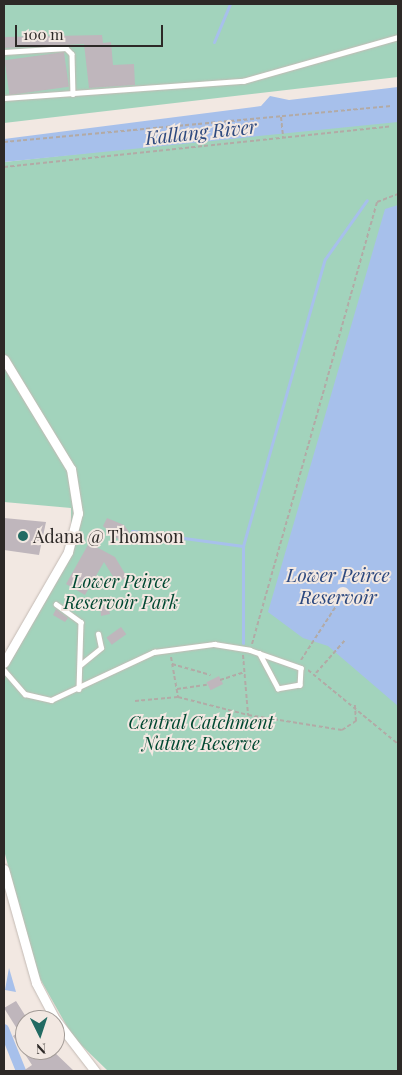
<!DOCTYPE html>
<html>
<head>
<meta charset="utf-8">
<style>
  body { margin:0 }
  #map { position:relative; width:402px; height:1075px; overflow:hidden; background:#f2e8e2; font-family:"Playfair Display",serif }
  div>[style] { position:absolute }
  .green>* { inset:0; background:#a2d3bc }
  .water>* { inset:0; background:#a7c0eb }
  .pier>* { inset:0; background:#f2e8e2 }
  .round { border-radius:50% }
  .stream>* { height:3px; margin:-1.5px; padding:0 1.5px; transform-origin:1.5px; border-radius:1.5px; background:#a7c0eb }
  .canal>* { height:10px; margin:-5px; padding:0 5px; transform-origin:5px; border-radius:5px; background:#a7c0eb }
  .building>* { inset:0; background:#bfb6bc; transform-origin:0 0 }
  .path>* { height:2px; margin-top:-1px; transform-origin:0; background:repeating-linear-gradient(90deg,#b2aaa6 0 4px,transparent 0 6.5px) }
  .roads { filter:drop-shadow(0 0 1px #c3bab4) drop-shadow(0 0 1px #c3bab4) }
  .lane>* { height:4.5px; margin:-2.25px; padding:0 2.25px; transform-origin:2.25px; border-radius:2.25px; background:#fff }
  .street>* { height:9px; margin:-4.5px; padding:0 4.5px; transform-origin:4.5px; border-radius:4.5px; background:#fff }
  .dots>* { width:14px; height:14px; translate:-50% -50%; box-sizing:border-box; border:2px solid #f2e8e2; border-radius:50% }
  span { translate:-50% -50%; white-space:nowrap; text-align:center; line-height:1.15; -webkit-text-stroke:4px #f2e8e2; paint-order:stroke }
  .poi-label { font-size:18px; color:#2d2927 }
  .left { translate:0 -50%; text-align:left }
  .park-label { font-size:18px; color:#004831; font-style:italic }
  .water-label { font-size:19px; color:#2d497f; font-style:italic }
  .frame { position:absolute; inset:0; border:5px solid #2d2927; pointer-events:none }
  .north { position:absolute; left:15px; top:1010px; width:50px; height:50px; box-sizing:border-box; background:#f2e8e2; border:1px solid #a39c97; border-radius:50%; rotate:176deg; font-size:14px; font-weight:700; line-height:20px; text-align:center; color:#2d2927 }
  .north::after { content:''; display:block; margin:auto; width:18px; height:22px; background:#226b63; clip-path:polygon(50% 0,100% 100%,50% 72%,0 100%) }
  .scale { position:absolute; left:15px; top:25px; width:148px; height:22px; box-sizing:border-box; border:2px solid #2d2927; border-top:0; padding-left:6px; font-size:15px; line-height:18px; white-space:nowrap; color:#2d2927; -webkit-text-stroke:4px #f2e8e2; paint-order:stroke }
</style>
</head>
<body>
<div id="map">
  <div class="green">
    <div style="clip-path:polygon(4px 4px,398px 4px,398px 77px,4px 123px)"></div>
    <div style="clip-path:polygon(389px 120px,398px 122px,398px 1071px,108px 1071px,73px 1037px,34px 968px,5px 854px,4px 663px,66px 548px,71px 525px,71px 508px,4px 502px,4px 162px)"></div>
  </div>
  <div class="water">
    <div style="clip-path:polygon(398px 87px,398px 122px,4px 162px,4px 139px,261px 106px,270px 96px,289px 100px)"></div>
    <div style="clip-path:polygon(398px 205px,398px 706px,328px 646px,303px 638px,268px 612px,385px 209px)"></div>
    <div style="clip-path:polygon(9px 968px,16px 992px,5px 990px)"></div>
  </div>
  <div class="pier">
    <div class="round" style="left:336px;top:587px;width:14px;height:14px"></div>
  </div>
  <div class="stream">
    <div style="left:214px;top:42px;width:41px;rotate:-67.2deg"></div>
    <div style="left:132px;top:531px;width:112px;rotate:7.7deg"></div>
    <div style="left:243px;top:546px;width:298px;rotate:-74.1deg"></div>
    <div style="left:325px;top:259px;width:72px;rotate:-54.6deg"></div>
    <div style="left:243px;top:643px;width:97px;rotate:-90deg"></div>
  </div>
  <div class="canal">
    <div style="left:4px;top:1029px;width:45px;rotate:68deg"></div>
  </div>
  <div class="building">
    <div style="clip-path:polygon(102px 35px,103px 43px,111px 42px,113px 65px,134px 64px,135px 85px,89px 88px,84px 44px,4px 48px,4px 37px)"></div>
    <div style="left:64px;top:52px;width:35px;height:60px;rotate:82deg"></div>
    <div style="clip-path:polygon(4px 518px,46px 522px,39px 555px,4px 550px)"></div>
    <div style="clip-path:polygon(107px 518px,124px 525px,129px 532px,119px 540px,103px 526px)"></div>
    <div style="clip-path:polygon(89px 543px,115px 557px,127px 577px,117px 583px,104px 562px,85px 595px,66px 584px)"></div>
    <div style="clip-path:polygon(108px 605px,110px 614px,101px 616px,100px 606px)"></div>
    <div style="clip-path:polygon(56px 609px,68px 618px,65px 622px,53px 615px)"></div>
    <div style="left:121px;top:627px;width:9px;height:18px;rotate:54deg"></div>
    <div style="left:219px;top:676px;width:9px;height:14px;rotate:63deg"></div>
    <div style="clip-path:polygon(16px 1001px,28px 1020px,25px 1050px,52px 1050px,74px 1071px,23px 1071px,32px 1065px,13px 1036px,19px 1032px,4px 1008px)"></div>
  </div>
  <div class="path">
    <div style="left:281px;top:117px;width:20px;rotate:84deg"></div>
    <div style="left:4px;top:142px;width:389px;rotate:-5.3deg"></div>
    <div style="left:4px;top:167px;width:390px;rotate:-6deg"></div>
    <div style="left:252px;top:644px;width:459px;rotate:-74.2deg"></div>
    <div style="left:377px;top:202px;width:22px;rotate:-21deg"></div>
    <div style="left:243px;top:655px;width:60px;rotate:85.2deg"></div>
    <div style="left:171px;top:657px;width:41px;rotate:80.1deg"></div>
    <div style="left:301px;top:660px;width:72px;rotate:-57deg"></div>
    <div style="left:172px;top:664px;width:40px;rotate:16deg"></div>
    <div style="left:308px;top:670px;width:117px;rotate:39.4deg"></div>
    <div style="left:316px;top:673px;width:45px;rotate:-48.6deg"></div>
    <div style="left:220px;top:680px;width:26px;rotate:-18deg"></div>
    <div style="left:177px;top:689px;width:30px;rotate:-8deg"></div>
    <div style="left:135px;top:701px;width:43px;rotate:-5.3deg"></div>
    <div style="left:178px;top:697px;width:72px;rotate:14.4deg"></div>
    <div style="left:248px;top:715px;width:95px;rotate:9.1deg"></div>
    <div style="left:342px;top:730px;width:17px;rotate:-33deg"></div>
    <div style="left:356px;top:721px;width:16px;rotate:-94deg"></div>
  </div>
  <div class="roads">
    <div class="lane">
      <div style="left:4px;top:52px;width:62px;rotate:-3.7deg"></div>
      <div style="left:66px;top:48px;width:8px;rotate:45deg"></div>
      <div style="left:72px;top:54px;width:40px;rotate:88.6deg"></div>
      <div style="left:4px;top:98px;width:240px;rotate:-4.1deg"></div>
      <div style="left:243px;top:81px;width:161px;rotate:-15.8deg"></div>
      <div style="left:56px;top:604px;width:31px;rotate:36deg"></div>
      <div style="left:81px;top:622px;width:67px;rotate:91.7deg"></div>
      <div style="left:80px;top:665px;width:27px;rotate:-39deg"></div>
      <div style="left:101px;top:648px;width:14px;rotate:-102deg"></div>
      <div style="left:4px;top:670px;width:32px;rotate:49deg"></div>
      <div style="left:25px;top:694px;width:27px;rotate:13deg"></div>
      <div style="left:51px;top:700px;width:114px;rotate:-25deg"></div>
      <div style="left:154px;top:652px;width:61px;rotate:-7.6deg"></div>
      <div style="left:214px;top:644px;width:36px;rotate:9deg"></div>
      <div style="left:250px;top:650px;width:54px;rotate:19.4deg"></div>
      <div style="left:301px;top:668px;width:17px;rotate:93deg"></div>
      <div style="left:300px;top:685px;width:22px;rotate:170deg"></div>
      <div style="left:278px;top:689px;width:40px;rotate:-118deg"></div>
    </div>
    <div class="street">
      <div style="left:4px;top:359px;width:129px;rotate:58.7deg"></div>
      <div style="left:71px;top:469px;width:45px;rotate:81deg"></div>
      <div style="left:78px;top:513px;width:40px;rotate:104.4deg"></div>
      <div style="left:68px;top:552px;width:128px;rotate:120deg"></div>
      <div style="left:4px;top:869px;width:118px;rotate:74.3deg"></div>
      <div style="left:36px;top:983px;width:41px;rotate:62.2deg"></div>
      <div style="left:55px;top:1019px;width:66px;rotate:52.4deg"></div>
    </div>
  </div>
  <div class="dots">
    <div style="left:23px;top:536px;background:#226b63"></div>
  </div>
  <div class="poi-label">
    <span class="left" style="left:33px;top:536px">Adana @ Thomson</span>
  </div>
  <div class="park-label">
    <span style="left:121px;top:592px">Lower Peirce<br>Reservoir Park</span>
    <span style="left:201px;top:733px">Central Catchment<br>Nature Reserve</span>
  </div>
  <div class="water-label">
    <span style="left:201px;top:132px;rotate:-6deg">Kallang River</span>
    <span style="left:338px;top:586px">Lower Peirce<br>Reservoir</span>
  </div>
  <div class="frame"></div>
  <div class="north">N</div>
  <div class="scale">100 m</div>
</div>
</body>
</html>
